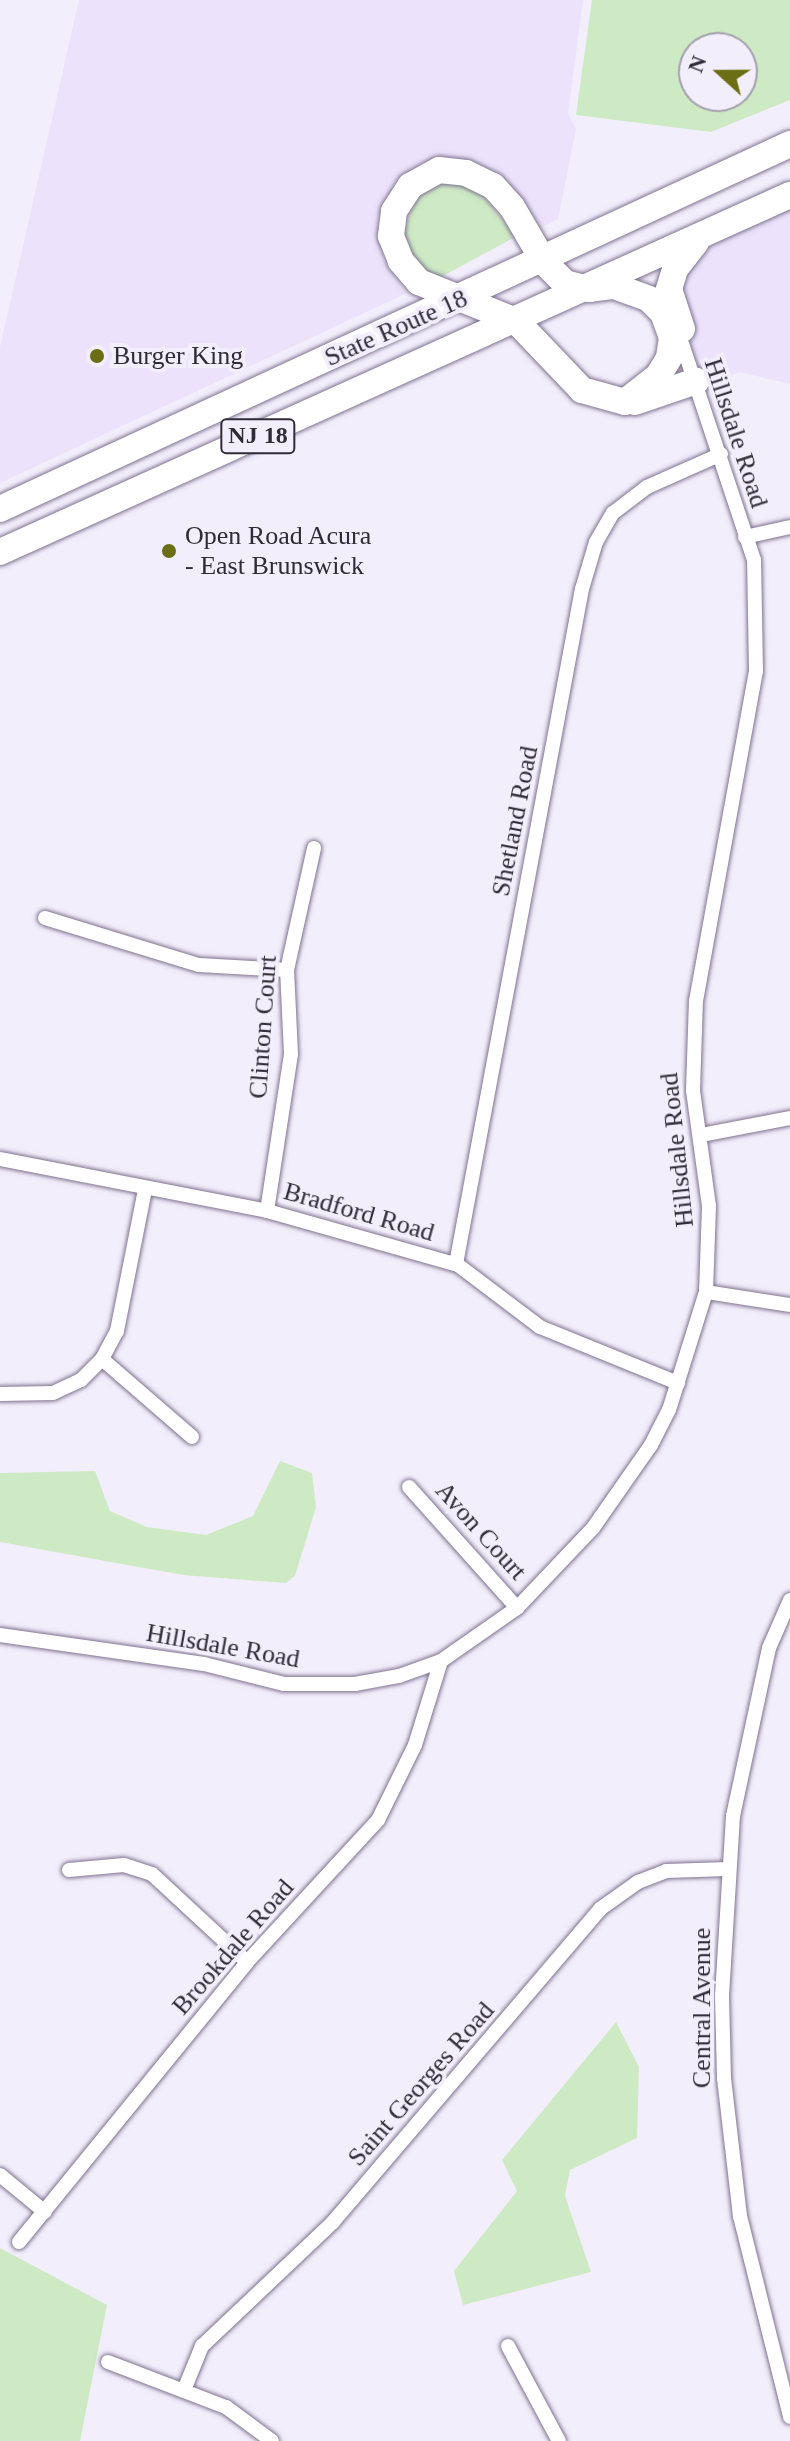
<!DOCTYPE html>
<html>
<head>
<meta charset="utf-8">
<style>
  body { margin:0 }
  #map { position:relative; width:790px; height:2441px; overflow:hidden; background:#f3eefb; font-family:Georgia,serif }
  div>[style] { position:absolute }
  .built>* { inset:0; background:#ece2fb }
  .green>* { inset:0; background:#ceeac4 }
  .roads { filter:drop-shadow(0 0 2px #7f7290) drop-shadow(0 0 2px #7f7290) }
  .street>* { height:14px; margin:-7px; padding:0 7px; transform-origin:7px; border-radius:7px; background:#fff }
  .highway>* { height:26px; margin:-13px; padding:0 13px; transform-origin:13px; border-radius:13px; background:#fff }
  .dots>* { width:22px; height:22px; translate:-50% -50%; box-sizing:border-box; border:4px solid #f3eefb; border-radius:50% }
  span { translate:-50% -50%; white-space:nowrap; text-align:center; line-height:1.15; -webkit-text-stroke:8px #f3eefb; paint-order:stroke }
  .shield-label span { padding:2px 6px; background:#f3eefb; border:2px solid; border-radius:6px; -webkit-text-stroke-width:0 }
  .shield-label { font-size:24px; color:#312b38; font-weight:700 }
  .street-label { font-size:26px; color:#312b38 }
  .poi-label { font-size:26px; color:#312b38 }
  .left { translate:0 -50%; text-align:left }
  .north { position:absolute; left:678px; top:32px; width:80px; height:80px; box-sizing:border-box; background:#f3eefb; border:2px solid #a5a0ad; border-radius:50%; rotate:291deg; font-size:22px; font-weight:700; line-height:32px; text-align:center; color:#312b38 }
  .north::after { content:''; display:block; margin:auto; width:28px; height:36px; background:#6b6e12; clip-path:polygon(50% 0,100% 100%,50% 72%,0 100%) }
</style>
</head>
<body>
<div id="map">
  <div class="built">
    <div style="clip-path:polygon(79px 0,583px 0,568px 114px,576px 128px,558px 219px,541px 228px,515px 195px,440px 159px,396px 180px,377px 219px,383px 260px,407px 293px,0 483px,0 347px)"></div>
    <div style="clip-path:polygon(790px 195px,790px 384px,740px 372px,699px 388px,682px 344px,675px 269px,698px 239px)"></div>
  </div>
  <div class="green">
    <div style="clip-path:polygon(evenodd,592px 0,790px 0,790px 100px,711px 132px,576px 115px,592px 0,694px 48px,742px 48px,742px 96px,694px 96px,694px 48px)"></div>
    <div style="clip-path:polygon(451px 182px,475px 187px,517px 236px,441px 277px,426px 273px,410px 258px,403px 237px,414px 200px,430px 187px)"></div>
    <div style="clip-path:polygon(280px 1461px,312px 1473px,316px 1507px,295px 1576px,286px 1583px,183px 1575px,0 1542px,0 1473px,95px 1471px,110px 1511px,147px 1527px,206px 1535px,253px 1516px)"></div>
    <div style="clip-path:polygon(616px 2022px,639px 2067px,637px 2138px,570px 2170px,565px 2196px,591px 2272px,463px 2305px,454px 2271px,517px 2191px,502px 2160px)"></div>
    <div style="clip-path:polygon(0 2248px,107px 2305px,80px 2441px,0 2441px)"></div>
  </div>
  <div class="roads">
    <div class="street">
      <div style="left:745px;top:537px;width:46px;rotate:-12.5deg"></div>
      <div style="left:45px;top:918px;width:161px;rotate:17deg"></div>
      <div style="left:199px;top:965px;width:88px;rotate:3.3deg"></div>
      <div style="left:701px;top:1135px;width:91px;rotate:-10.8deg"></div>
      <div style="left:0;top:1159px;width:272px;rotate:11deg"></div>
      <div style="left:267px;top:1211px;width:198px;rotate:15.8deg"></div>
      <div style="left:458px;top:1265px;width:103px;rotate:37.1deg"></div>
      <div style="left:540px;top:1327px;width:149px;rotate:22.1deg"></div>
      <div style="left:267px;top:1211px;width:159px;rotate:-81.3deg"></div>
      <div style="left:291px;top:1054px;width:84px;rotate:-92.7deg"></div>
      <div style="left:287px;top:970px;width:125px;rotate:-77.5deg"></div>
      <div style="left:456px;top:1264px;width:687px;rotate:-79.43deg"></div>
      <div style="left:582px;top:589px;width:49px;rotate:-73.4deg"></div>
      <div style="left:596px;top:542px;width:34px;rotate:-60deg"></div>
      <div style="left:613px;top:513px;width:43px;rotate:-37.4deg"></div>
      <div style="left:647px;top:487px;width:81px;rotate:-24deg"></div>
      <div style="left:706px;top:1292px;width:85px;rotate:8.8deg"></div>
      <div style="left:102px;top:1359px;width:119px;rotate:40.9deg"></div>
      <div style="left:0;top:1394px;width:53px;rotate:-1.1deg"></div>
      <div style="left:53px;top:1393px;width:31px;rotate:-25deg"></div>
      <div style="left:81px;top:1380px;width:30px;rotate:-45deg"></div>
      <div style="left:102px;top:1359px;width:32px;rotate:-62deg"></div>
      <div style="left:117px;top:1331px;width:144px;rotate:-78.8deg"></div>
      <div style="left:409px;top:1487px;width:162px;rotate:48.2deg"></div>
      <div style="left:790px;top:1600px;width:52px;rotate:113.6deg"></div>
      <div style="left:769px;top:1648px;width:172px;rotate:102.1deg"></div>
      <div style="left:733px;top:1816px;width:180px;rotate:93.5deg"></div>
      <div style="left:722px;top:1996px;width:82px;rotate:88.6deg"></div>
      <div style="left:724px;top:2078px;width:139px;rotate:83.4deg"></div>
      <div style="left:740px;top:2216px;width:207px;rotate:76deg"></div>
      <div style="left:0;top:1635px;width:206px;rotate:8.1deg"></div>
      <div style="left:204px;top:1664px;width:82px;rotate:14deg"></div>
      <div style="left:284px;top:1684px;width:71px"></div>
      <div style="left:355px;top:1684px;width:45px;rotate:-10.3deg"></div>
      <div style="left:399px;top:1676px;width:45px;rotate:-19.7deg"></div>
      <div style="left:441px;top:1661px;width:93px;rotate:-34.9deg"></div>
      <div style="left:517px;top:1608px;width:110px;rotate:-46.5deg"></div>
      <div style="left:593px;top:1528px;width:101px;rotate:-55.1deg"></div>
      <div style="left:651px;top:1445px;width:39px;rotate:-63deg"></div>
      <div style="left:669px;top:1410px;width:124px;rotate:-72.6deg"></div>
      <div style="left:706px;top:1292px;width:86px;rotate:-88deg"></div>
      <div style="left:709px;top:1206px;width:117px;rotate:-97.9deg"></div>
      <div style="left:693px;top:1090px;width:89px;rotate:-88.1deg"></div>
      <div style="left:696px;top:1001px;width:335px;rotate:-79.7deg"></div>
      <div style="left:756px;top:671px;width:111px;rotate:-91deg"></div>
      <div style="left:754px;top:560px;width:228px;rotate:-108.4deg"></div>
      <div style="left:69px;top:1870px;width:55px;rotate:-5.2deg"></div>
      <div style="left:124px;top:1865px;width:29px;rotate:18deg"></div>
      <div style="left:152px;top:1874px;width:129px;rotate:42.8deg"></div>
      <div style="left:0;top:2175px;width:58px;rotate:39.4deg"></div>
      <div style="left:19px;top:2242px;width:361px;rotate:-50.8deg"></div>
      <div style="left:247px;top:1962px;width:193px;rotate:-47.3deg"></div>
      <div style="left:378px;top:1820px;width:84px;rotate:-63.7deg"></div>
      <div style="left:415px;top:1745px;width:88px;rotate:-72.8deg"></div>
      <div style="left:508px;top:2346px;width:108px;rotate:61.8deg"></div>
      <div style="left:108px;top:2362px;width:126px;rotate:20.9deg"></div>
      <div style="left:226px;top:2407px;width:57px;rotate:36.5deg"></div>
      <div style="left:184px;top:2390px;width:48px;rotate:-67.8deg"></div>
      <div style="left:202px;top:2346px;width:180px;rotate:-43.4deg"></div>
      <div style="left:333px;top:2222px;width:411px;rotate:-49.5deg"></div>
      <div style="left:600px;top:1909px;width:47px;rotate:-35.4deg"></div>
      <div style="left:638px;top:1882px;width:30px;rotate:-21deg"></div>
      <div style="left:666px;top:1871px;width:62px;rotate:-1.8deg"></div>
    </div>
    <div class="highway">
      <div style="left:439px;top:170px;width:27px;rotate:6deg"></div>
      <div style="left:466px;top:173px;width:30px;rotate:26deg"></div>
      <div style="left:493px;top:186px;width:28px;rotate:48deg"></div>
      <div style="left:512px;top:207px;width:64px;rotate:59.8deg"></div>
      <div style="left:544px;top:262px;width:30px;rotate:45deg"></div>
      <div style="left:565px;top:283px;width:25px;rotate:14deg"></div>
      <div style="left:589px;top:289px;width:25px;rotate:-7deg"></div>
      <div style="left:614px;top:286px;width:37px;rotate:20deg"></div>
      <div style="left:649px;top:299px;width:20px;rotate:45deg"></div>
      <div style="left:663px;top:313px;width:27px;rotate:70deg"></div>
      <div style="left:672px;top:338px;width:20px;rotate:99deg"></div>
      <div style="left:669px;top:358px;width:21px;rotate:121deg"></div>
      <div style="left:658px;top:376px;width:42px;rotate:141.8deg"></div>
      <div style="left:625px;top:402px;width:45px;rotate:-164.4deg"></div>
      <div style="left:582px;top:390px;width:95px;rotate:-133.7deg"></div>
      <div style="left:516px;top:321px;width:105px;rotate:-158.1deg"></div>
      <div style="left:419px;top:282px;width:28px;rotate:-131deg"></div>
      <div style="left:401px;top:261px;width:27px;rotate:-112deg"></div>
      <div style="left:391px;top:236px;width:25px;rotate:-83deg"></div>
      <div style="left:394px;top:211px;width:30px;rotate:-57deg"></div>
      <div style="left:410px;top:186px;width:33px;rotate:-29deg"></div>
      <div style="left:682px;top:329px;width:42px;rotate:-108deg"></div>
      <div style="left:669px;top:289px;width:21px;rotate:-73deg"></div>
      <div style="left:675px;top:269px;width:34px;rotate:-52deg"></div>
      <div style="left:635px;top:402px;width:65px;rotate:-19deg"></div>
      <div style="left:0;top:509px;width:870px;rotate:-24.8deg"></div>
      <div style="left:0;top:552px;width:867px;rotate:-24.32deg"></div>
    </div>
  </div>
  <div class="dots">
    <div style="left:97px;top:356px;background:#6b6e12"></div>
    <div style="left:169px;top:551px;background:#6b6e12"></div>
  </div>
  <div class="shield-label">
    <span style="left:258px;top:436px">NJ 18</span>
  </div>
  <div class="street-label">
    <span style="left:396px;top:328px;rotate:-24deg">State Route 18</span>
    <span style="left:736px;top:433px;rotate:72deg">Hillsdale Road</span>
    <span style="left:515px;top:821px;rotate:-79deg">Shetland Road</span>
    <span style="left:263px;top:1027px;rotate:-86deg">Clinton Court</span>
    <span style="left:677px;top:1150px;rotate:-96deg">Hillsdale Road</span>
    <span style="left:359px;top:1212px;rotate:16deg">Bradford Road</span>
    <span style="left:481px;top:1531px;rotate:48deg">Avon Court</span>
    <span style="left:223px;top:1646px;rotate:10deg">Hillsdale Road</span>
    <span style="left:233px;top:1947px;rotate:-49deg">Brookdale Road</span>
    <span style="left:702px;top:2008px;rotate:-90deg">Central Avenue</span>
    <span style="left:421px;top:2084px;rotate:-49deg">Saint Georges Road</span>
  </div>
  <div class="poi-label">
    <span class="left" style="left:113px;top:356px">Burger King</span>
    <span class="left" style="left:185px;top:551px">Open Road Acura<br>- East Brunswick</span>
  </div>
  <div class="north">N</div>
</div>
</body>
</html>
